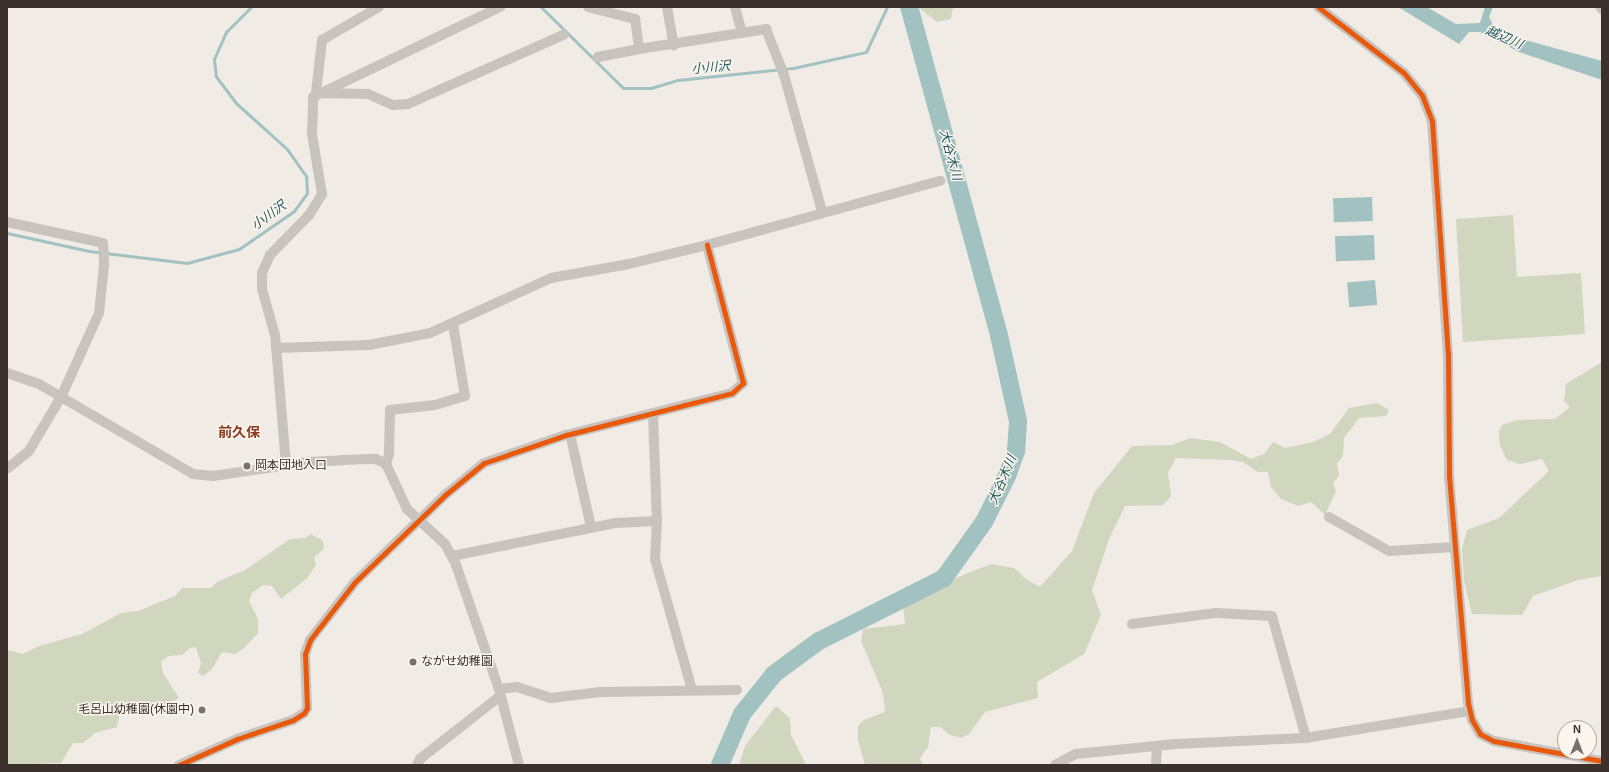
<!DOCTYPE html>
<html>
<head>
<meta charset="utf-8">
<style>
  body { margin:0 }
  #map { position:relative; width:1609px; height:772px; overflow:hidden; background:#f0ebe5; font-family:Helvetica,"Noto Sans JP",sans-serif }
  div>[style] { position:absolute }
  .green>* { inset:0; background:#d1d6bf }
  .water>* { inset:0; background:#a1c2c1; transform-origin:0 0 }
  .stream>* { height:3px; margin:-1.5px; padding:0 1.5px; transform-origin:1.5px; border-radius:1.5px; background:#a1c2c1 }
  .river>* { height:18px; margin:-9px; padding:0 9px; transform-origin:9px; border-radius:9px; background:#a1c2c1 }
  .street>* { height:10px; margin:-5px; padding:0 5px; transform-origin:5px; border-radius:5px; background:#c9c3be }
  .cycleway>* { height:5px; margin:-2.5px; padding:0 2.5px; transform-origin:2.5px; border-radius:2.5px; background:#e8590c }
  .dots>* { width:11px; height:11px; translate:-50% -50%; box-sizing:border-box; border:2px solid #fbf5ee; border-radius:50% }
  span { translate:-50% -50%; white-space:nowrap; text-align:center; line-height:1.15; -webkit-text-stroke:3px #fbf5ee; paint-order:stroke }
  .poi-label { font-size:12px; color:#3b302b }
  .left { translate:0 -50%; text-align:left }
  .right { translate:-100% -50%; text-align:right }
  .water-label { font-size:13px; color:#1f5a5e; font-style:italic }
  .quarter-label { font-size:14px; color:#8c3b22; font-weight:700 }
  .frame { position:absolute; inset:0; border:8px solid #3b302b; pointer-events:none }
  .north { position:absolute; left:1557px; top:720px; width:40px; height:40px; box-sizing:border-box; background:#fbf5ee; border:1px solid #aea6a0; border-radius:50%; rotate:0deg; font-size:11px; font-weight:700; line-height:16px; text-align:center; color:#3b302b }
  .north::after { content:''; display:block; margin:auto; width:14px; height:18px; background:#7a716c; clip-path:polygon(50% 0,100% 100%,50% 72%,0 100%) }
</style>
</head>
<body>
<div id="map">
  <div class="green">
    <div style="clip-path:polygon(918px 7px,953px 7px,951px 19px,937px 22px)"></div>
    <div style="clip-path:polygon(1513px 215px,1517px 277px,1581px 273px,1585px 334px,1463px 342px,1456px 219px)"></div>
    <div style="clip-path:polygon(1602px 362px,1602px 576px,1578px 580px,1533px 596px,1522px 615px,1472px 614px,1464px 581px,1462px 549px,1467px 530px,1499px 518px,1549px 471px,1542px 459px,1520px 464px,1507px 460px,1500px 446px,1499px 431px,1502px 425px,1518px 420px,1555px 419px,1570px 407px,1564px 401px,1566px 384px)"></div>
    <div style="clip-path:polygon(1377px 403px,1389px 410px,1386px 416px,1359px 418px,1344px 438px,1343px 456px,1337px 463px,1339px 475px,1333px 484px,1336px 491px,1325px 515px,1311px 502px,1298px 506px,1281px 499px,1271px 487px,1268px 472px,1258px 472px,1243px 462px,1232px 460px,1176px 458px,1168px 473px,1171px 496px,1163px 505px,1125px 506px,1109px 539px,1092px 590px,1101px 615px,1084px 654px,1037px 682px,1038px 698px,985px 712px,969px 734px,961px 738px,950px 735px,940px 727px,931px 727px,928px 747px,920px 758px,923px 765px,865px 765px,858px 740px,858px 726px,864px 720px,885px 712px,883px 693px,861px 641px,863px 629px,905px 624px,903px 606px,948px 581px,991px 564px,1014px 568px,1026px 579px,1040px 587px,1072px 551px,1094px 493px,1132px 446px,1172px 445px,1190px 438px,1220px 442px,1251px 459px,1264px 454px,1273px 442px,1285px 448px,1313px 442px,1330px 434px,1349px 408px)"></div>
    <div style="clip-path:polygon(311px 534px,323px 541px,324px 549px,314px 557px,316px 565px,307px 578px,281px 599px,272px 586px,263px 585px,252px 593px,249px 601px,258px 619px,258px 633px,244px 648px,235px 654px,222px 652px,212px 669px,203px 676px,198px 673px,201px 663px,196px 647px,190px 648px,182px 655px,168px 656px,161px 662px,163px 673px,179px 698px,164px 706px,162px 712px,144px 703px,126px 708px,120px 712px,117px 727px,95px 733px,83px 743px,73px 743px,61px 763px,7px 765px,7px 650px,23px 654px,39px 646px,82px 634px,121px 613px,138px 611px,175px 596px,182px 588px,211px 588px,217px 582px,245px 570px,290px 539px,305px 538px)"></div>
    <div style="clip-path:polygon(776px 706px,790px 718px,791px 735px,806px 765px,739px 765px,745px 746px)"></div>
  </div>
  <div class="water">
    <div style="clip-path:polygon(1398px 7px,1427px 7px,1456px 24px,1480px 23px,1485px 7px,1493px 7px,1489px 17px,1493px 25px,1510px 36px,1602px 61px,1602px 80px,1519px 52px,1480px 32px,1469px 32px,1459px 44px)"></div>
    <div style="left:1372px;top:197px;width:24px;height:39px;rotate:88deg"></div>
    <div style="left:1374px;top:235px;width:25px;height:39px;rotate:88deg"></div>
    <div style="left:1375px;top:280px;width:25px;height:28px;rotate:85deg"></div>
  </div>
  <div class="stream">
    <div style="left:541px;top:7px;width:115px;rotate:44.6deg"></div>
    <div style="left:623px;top:88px;width:28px"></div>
    <div style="left:651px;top:88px;width:28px;rotate:-17deg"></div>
    <div style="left:678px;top:80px;width:116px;rotate:-6deg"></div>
    <div style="left:793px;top:68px;width:75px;rotate:-12.4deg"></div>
    <div style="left:866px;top:52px;width:50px;rotate:-65deg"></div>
    <div style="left:7px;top:233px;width:84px;rotate:12.4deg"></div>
    <div style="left:89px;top:251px;width:99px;rotate:7deg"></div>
    <div style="left:187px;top:263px;width:54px;rotate:-15.1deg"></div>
    <div style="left:239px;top:249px;width:67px;rotate:-34.6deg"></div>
    <div style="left:294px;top:211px;width:22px;rotate:-54deg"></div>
    <div style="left:307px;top:193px;width:17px;rotate:-93deg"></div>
    <div style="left:306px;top:176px;width:32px;rotate:-125deg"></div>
    <div style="left:288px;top:150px;width:70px;rotate:-137.9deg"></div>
    <div style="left:236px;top:103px;width:34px;rotate:-127deg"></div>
    <div style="left:216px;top:76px;width:17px;rotate:-97deg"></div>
    <div style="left:214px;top:59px;width:30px;rotate:-66deg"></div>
    <div style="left:226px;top:32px;width:35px;rotate:-45deg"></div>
  </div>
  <div class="river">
    <div style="left:720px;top:765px;width:56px;rotate:-66.7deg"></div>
    <div style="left:742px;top:714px;width:51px;rotate:-51.3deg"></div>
    <div style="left:774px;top:674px;width:56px;rotate:-36.3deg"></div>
    <div style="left:819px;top:641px;width:140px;rotate:-26.7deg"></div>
    <div style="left:944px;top:578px;width:69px;rotate:-54.5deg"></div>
    <div style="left:984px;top:522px;width:51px;rotate:-63.4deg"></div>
    <div style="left:1007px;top:476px;width:27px;rotate:-70deg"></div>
    <div style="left:1016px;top:451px;width:30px;rotate:-86deg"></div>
    <div style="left:1018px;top:421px;width:88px;rotate:-102.5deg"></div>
    <div style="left:999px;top:335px;width:340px;rotate:-105.3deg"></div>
  </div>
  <div class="street">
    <div style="left:379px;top:7px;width:66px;rotate:149.9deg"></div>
    <div style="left:322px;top:40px;width:53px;rotate:96.5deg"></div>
    <div style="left:316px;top:93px;width:52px;rotate:1.1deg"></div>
    <div style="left:368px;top:94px;width:27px;rotate:24deg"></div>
    <div style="left:393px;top:105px;width:15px;rotate:-4deg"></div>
    <div style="left:408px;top:104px;width:170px;rotate:-24deg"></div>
    <div style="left:588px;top:7px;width:49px;rotate:14.3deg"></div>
    <div style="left:635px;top:19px;width:30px;rotate:82deg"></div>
    <div style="left:639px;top:49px;width:129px;rotate:-8.9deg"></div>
    <div style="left:766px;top:29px;width:49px;rotate:68.6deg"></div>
    <div style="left:784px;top:75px;width:141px;rotate:74.4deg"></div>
    <div style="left:667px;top:7px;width:39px;rotate:80deg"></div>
    <div style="left:735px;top:7px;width:27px;rotate:75deg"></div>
    <div style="left:1318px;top:7px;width:108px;rotate:37.5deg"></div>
    <div style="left:1404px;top:73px;width:28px;rotate:51deg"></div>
    <div style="left:1422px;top:95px;width:28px;rotate:69deg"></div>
    <div style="left:1432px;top:121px;width:233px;rotate:86.1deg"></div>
    <div style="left:1448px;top:353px;width:123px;rotate:89.5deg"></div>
    <div style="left:1449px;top:476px;width:228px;rotate:85.2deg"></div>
    <div style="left:1468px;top:703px;width:17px;rotate:77deg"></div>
    <div style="left:1472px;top:720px;width:16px;rotate:60deg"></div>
    <div style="left:1480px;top:734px;width:16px;rotate:27deg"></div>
    <div style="left:1494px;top:741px;width:110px;rotate:10.5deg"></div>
    <div style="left:1600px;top:7px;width:3px;rotate:45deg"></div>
    <div style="left:603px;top:56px;width:5px;rotate:169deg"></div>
    <div style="left:598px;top:57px;width:42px;rotate:-11deg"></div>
    <div style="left:7px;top:222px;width:98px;rotate:12.3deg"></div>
    <div style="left:103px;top:243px;width:22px;rotate:87deg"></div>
    <div style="left:104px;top:265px;width:48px;rotate:95.9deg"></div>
    <div style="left:99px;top:313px;width:92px;rotate:114.3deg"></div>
    <div style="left:61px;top:397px;width:63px;rotate:120.7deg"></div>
    <div style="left:29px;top:451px;width:28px;rotate:141deg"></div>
    <div style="left:276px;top:348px;width:93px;rotate:-1.8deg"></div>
    <div style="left:369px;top:345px;width:62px;rotate:-11.1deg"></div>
    <div style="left:430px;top:333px;width:133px;rotate:-24.4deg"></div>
    <div style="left:551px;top:278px;width:79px;rotate:-10.2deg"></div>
    <div style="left:629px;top:264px;width:80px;rotate:-13.7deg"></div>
    <div style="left:707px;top:245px;width:242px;rotate:-15.4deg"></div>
    <div style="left:7px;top:373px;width:34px;rotate:19deg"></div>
    <div style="left:39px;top:384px;width:178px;rotate:30.3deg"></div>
    <div style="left:193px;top:474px;width:20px;rotate:6deg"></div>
    <div style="left:213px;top:476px;width:96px;rotate:-8.4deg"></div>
    <div style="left:308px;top:462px;width:35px;rotate:-3deg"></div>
    <div style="left:343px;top:460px;width:33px;rotate:-2deg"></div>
    <div style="left:376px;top:459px;width:11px;rotate:27deg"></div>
    <div style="left:386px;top:464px;width:50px;rotate:65deg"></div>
    <div style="left:407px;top:509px;width:52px;rotate:42.6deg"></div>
    <div style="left:445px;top:544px;width:24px;rotate:62deg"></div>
    <div style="left:456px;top:565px;width:131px;rotate:70.9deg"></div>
    <div style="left:499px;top:689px;width:79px;rotate:75.3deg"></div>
    <div style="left:653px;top:414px;width:107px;rotate:87.9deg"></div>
    <div style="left:657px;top:521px;width:38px;rotate:93deg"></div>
    <div style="left:655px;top:559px;width:136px;rotate:74.2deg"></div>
    <div style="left:570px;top:434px;width:95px;rotate:77.3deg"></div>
    <div style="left:386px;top:464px;width:10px;rotate:-73deg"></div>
    <div style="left:389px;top:454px;width:44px;rotate:-88.7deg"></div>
    <div style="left:390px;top:410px;width:45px;rotate:-6.3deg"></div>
    <div style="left:435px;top:405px;width:31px;rotate:-17deg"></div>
    <div style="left:465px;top:396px;width:73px;rotate:-99.5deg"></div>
    <div style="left:286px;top:465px;width:130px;rotate:-94.8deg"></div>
    <div style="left:275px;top:335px;width:48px;rotate:-105.8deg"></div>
    <div style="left:262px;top:289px;width:16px;rotate:-90deg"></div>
    <div style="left:262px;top:273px;width:20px;rotate:-66deg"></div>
    <div style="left:270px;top:255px;width:56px;rotate:-45.7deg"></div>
    <div style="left:309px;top:215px;width:25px;rotate:-58deg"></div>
    <div style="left:322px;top:194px;width:61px;rotate:-99.5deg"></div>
    <div style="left:312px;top:134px;width:37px;rotate:-88deg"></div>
    <div style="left:313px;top:97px;width:208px;rotate:-25.7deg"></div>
    <div style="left:1329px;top:517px;width:69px;rotate:29.5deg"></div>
    <div style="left:1389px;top:551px;width:66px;rotate:-3.5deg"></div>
    <div style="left:452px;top:556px;width:166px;rotate:-11.4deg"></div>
    <div style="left:615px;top:523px;width:42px;rotate:-2.7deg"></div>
    <div style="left:1132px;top:624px;width:85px;rotate:-7.5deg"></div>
    <div style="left:1216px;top:613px;width:56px;rotate:3.1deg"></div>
    <div style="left:1272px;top:616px;width:127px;rotate:74.4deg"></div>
    <div style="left:499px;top:689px;width:18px;rotate:-6deg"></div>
    <div style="left:517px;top:687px;width:36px;rotate:18deg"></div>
    <div style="left:551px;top:698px;width:50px;rotate:-6.8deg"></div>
    <div style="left:601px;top:692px;width:136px;rotate:-0.8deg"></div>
    <div style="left:179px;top:765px;width:64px;rotate:-24.1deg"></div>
    <div style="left:237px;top:739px;width:59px;rotate:-18.7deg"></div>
    <div style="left:293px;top:720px;width:13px;rotate:-32deg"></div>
    <div style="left:304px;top:713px;width:6px;rotate:-59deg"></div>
    <div style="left:307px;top:708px;width:54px;rotate:-92.1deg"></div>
    <div style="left:305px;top:654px;width:15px;rotate:-70deg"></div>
    <div style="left:310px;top:640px;width:73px;rotate:-52.2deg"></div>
    <div style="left:355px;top:582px;width:125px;rotate:-44deg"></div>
    <div style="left:445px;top:495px;width:50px;rotate:-39.4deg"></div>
    <div style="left:484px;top:463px;width:87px;rotate:-18.9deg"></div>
    <div style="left:566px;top:435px;width:171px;rotate:-14.2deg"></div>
    <div style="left:732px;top:393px;width:15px;rotate:-42deg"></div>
    <div style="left:743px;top:383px;width:143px;rotate:-104.6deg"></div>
    <div style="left:417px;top:765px;width:7px;rotate:-63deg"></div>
    <div style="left:420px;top:759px;width:102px;rotate:-38.2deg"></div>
    <div style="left:1055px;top:765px;width:24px;rotate:-28deg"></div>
    <div style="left:1076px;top:754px;width:100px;rotate:-5.7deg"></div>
    <div style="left:1176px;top:744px;width:129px;rotate:-2.7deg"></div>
    <div style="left:1305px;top:738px;width:166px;rotate:-9.3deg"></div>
    <div style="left:1156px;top:765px;width:18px;rotate:-87deg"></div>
  </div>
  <div class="cycleway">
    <div style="left:1318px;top:7px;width:108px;rotate:37.5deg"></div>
    <div style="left:1404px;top:73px;width:28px;rotate:51deg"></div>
    <div style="left:1422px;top:95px;width:28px;rotate:69deg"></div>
    <div style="left:1432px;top:121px;width:233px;rotate:86.1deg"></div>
    <div style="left:1448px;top:353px;width:123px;rotate:89.5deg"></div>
    <div style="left:1449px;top:476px;width:228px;rotate:85.2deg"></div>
    <div style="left:1468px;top:703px;width:17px;rotate:77deg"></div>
    <div style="left:1472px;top:720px;width:16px;rotate:60deg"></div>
    <div style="left:1480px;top:734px;width:16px;rotate:27deg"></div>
    <div style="left:1494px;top:741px;width:110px;rotate:10.5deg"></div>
    <div style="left:179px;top:765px;width:64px;rotate:-24.1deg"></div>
    <div style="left:237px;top:739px;width:59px;rotate:-18.7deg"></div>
    <div style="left:293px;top:720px;width:13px;rotate:-32deg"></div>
    <div style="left:304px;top:713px;width:6px;rotate:-59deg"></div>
    <div style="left:307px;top:708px;width:54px;rotate:-92.1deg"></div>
    <div style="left:305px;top:654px;width:15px;rotate:-70deg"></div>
    <div style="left:310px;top:640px;width:73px;rotate:-52.2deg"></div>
    <div style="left:355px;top:582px;width:125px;rotate:-44deg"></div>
    <div style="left:445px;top:495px;width:50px;rotate:-39.4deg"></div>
    <div style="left:484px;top:463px;width:87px;rotate:-18.9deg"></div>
    <div style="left:566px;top:435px;width:171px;rotate:-14.2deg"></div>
    <div style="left:732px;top:393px;width:15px;rotate:-42deg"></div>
    <div style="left:743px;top:383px;width:143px;rotate:-104.6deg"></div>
  </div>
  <div class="dots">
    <div style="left:247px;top:466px;background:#7a716c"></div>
    <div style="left:413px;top:662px;background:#7a716c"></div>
    <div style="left:202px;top:710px;background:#7a716c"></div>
  </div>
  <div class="poi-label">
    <span class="left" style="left:255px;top:466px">岡本団地入口</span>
    <span class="left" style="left:421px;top:662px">ながせ幼稚園</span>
    <span class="right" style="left:194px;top:710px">毛呂山幼稚園(休園中)</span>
  </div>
  <div class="water-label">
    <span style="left:1504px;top:38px;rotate:24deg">越辺川</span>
    <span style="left:711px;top:68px;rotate:-5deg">小川沢</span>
    <span style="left:950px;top:155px;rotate:75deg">大谷木川</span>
    <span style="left:269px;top:216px;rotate:-36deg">小川沢</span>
    <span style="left:1003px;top:480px;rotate:-67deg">大谷木川</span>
  </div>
  <div class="quarter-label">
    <span style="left:239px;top:432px">前久保</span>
  </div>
  <div class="frame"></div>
  <div class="north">N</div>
</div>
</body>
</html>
